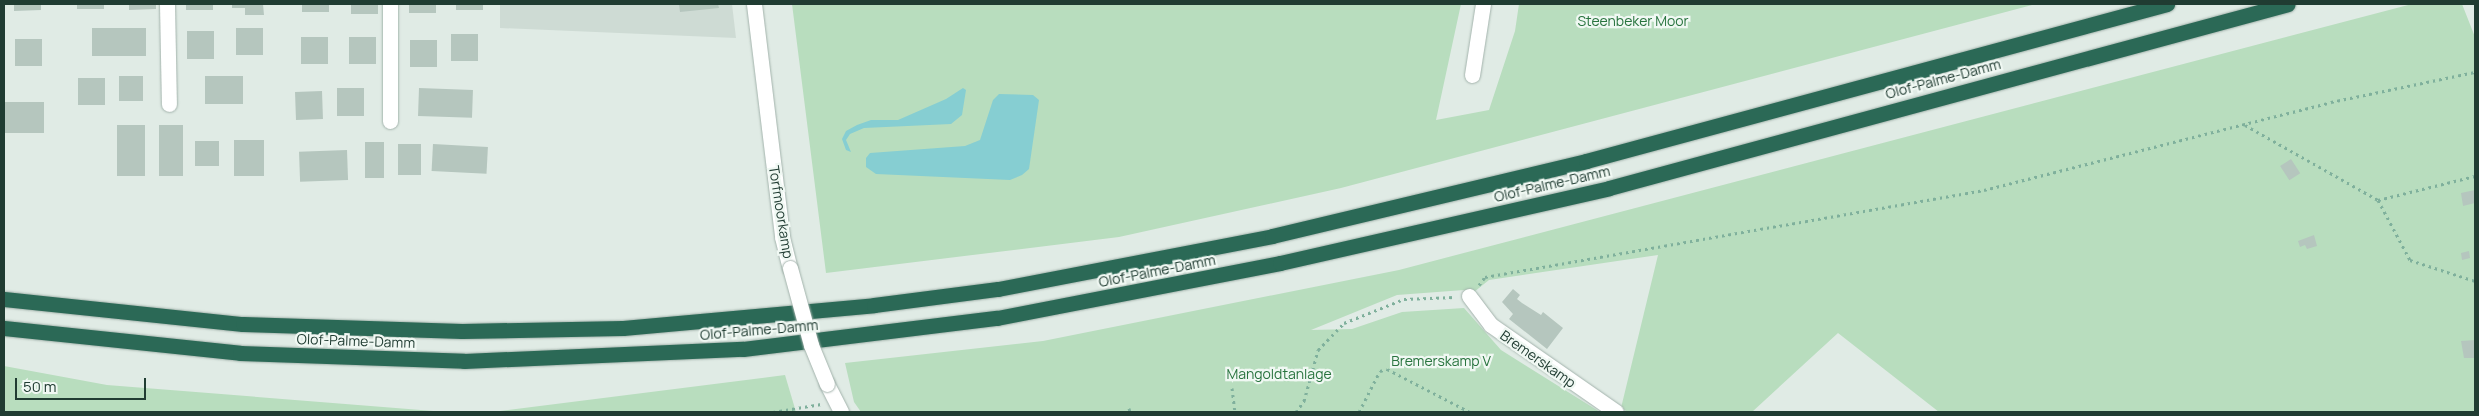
<!DOCTYPE html>
<html>
<head>
<meta charset="utf-8">
<style>
  body { margin:0 }
  #map { position:relative; width:2479px; height:416px; overflow:hidden; background:#e0ebe5; font-family:Manrope,sans-serif }
  div>[style] { position:absolute }
  .built>* { inset:0; background:#cedbd4 }
  .green>* { inset:0; background:#b8ddbe }
  .water>* { inset:0; background:#86ced2 }
  .building>* { inset:0; background:#b5c6be; transform-origin:0 0 }
  .path>* { height:3px; margin-top:-1.5px; transform-origin:0; background:repeating-linear-gradient(90deg,#7fb09c 0 2.5px,transparent 0 6.5px) }
  .roads { filter:drop-shadow(0 0 1px #a3b3ac) drop-shadow(0 0 1px #a3b3ac) }
  .minor>* { height:15px; margin:-7.5px; padding:0 7.5px; transform-origin:7.5px; border-radius:7.5px; background:#fff }
  .highway>* { height:15px; margin:-7.5px; padding:0 7.5px; transform-origin:7.5px; border-radius:7.5px; background:#2b6956 }
  .bridges { filter:drop-shadow(0 0 1px #a3b3ac) drop-shadow(0 0 1px #a3b3ac) }
  .minor-bridge>* { height:15px; margin:-7.5px; padding:0 7.5px; transform-origin:7.5px; border-radius:7.5px; background:#fff }
  span { translate:-50% -50%; white-space:nowrap; text-align:center; line-height:1.15; -webkit-text-stroke:4.5px #f0f8f3; paint-order:stroke }
  .park-label { font-size:14px; color:#29743f }
  .street-label { font-size:14px; color:#203c32 }
  .frame { position:absolute; inset:0; border:5px solid #203c32; pointer-events:none }
  .scale { position:absolute; left:15px; top:378px; width:131px; height:22px; box-sizing:border-box; border:2px solid #203c32; border-top:0; padding-left:6px; font-size:15px; line-height:18px; white-space:nowrap; color:#203c32; -webkit-text-stroke:4px #f0f8f3; paint-order:stroke }
</style>
</head>
<body>
<div id="map">
  <div class="built">
    <div style="clip-path:polygon(500px 4px,732px 4px,736px 38px,500px 28px)"></div>
  </div>
  <div class="green">
    <div style="clip-path:polygon(792px 4px,1461px 4px,1436px 120px,1489px 110px,1515px 31px,1519px 4px,2036px 4px,1341px 188px,1119px 237px,826px 273px)"></div>
    <div style="clip-path:polygon(2412px 4px,2462px 4px,2475px 37px,2475px 412px,1939px 412px,1838px 333px,1752px 412px,1628px 412px,1621px 408px,1658px 255px,1489px 280px,1469px 296px,1464px 290px,1397px 295px,1311px 330px,1352px 329px,1402px 312px,1464px 308px,1501px 350px,1600px 412px,861px 412px,854px 402px,845px 363px,1043px 341px,1399px 270px)"></div>
    <div style="clip-path:polygon(4px 366px,107px 385px,446px 412px,4px 412px)"></div>
    <div style="clip-path:polygon(785px 375px,796px 412px,492px 412px)"></div>
  </div>
  <div class="water">
    <div style="clip-path:polygon(963px 88px,966px 90px,962px 115px,951px 124px,864px 128px,850px 134px,846px 140px,851px 152px,846px 150px,842px 139px,846px 131px,857px 125px,871px 120px,898px 120px,946px 99px)"></div>
    <div style="clip-path:polygon(999px 94px,1033px 95px,1039px 100px,1029px 169px,1022px 175px,1010px 180px,876px 174px,866px 167px,866px 158px,870px 153px,965px 146px,980px 140px,993px 100px)"></div>
  </div>
  <div class="building">
    <div style="clip-path:polygon(14px 4px,41px 4px,41px 10px,14px 11px)"></div>
    <div style="left:77px;top:4px;width:27px;height:5px"></div>
    <div style="clip-path:polygon(129px 4px,156px 4px,156px 9px,129px 10px)"></div>
    <div style="left:186px;top:4px;width:27px;height:6px"></div>
    <div style="clip-path:polygon(232px 4px,263px 4px,264px 15px,245px 15px,245px 8px,232px 8px)"></div>
    <div style="left:302px;top:4px;width:27px;height:8px"></div>
    <div style="left:351px;top:4px;width:27px;height:10px"></div>
    <div style="left:409px;top:4px;width:27px;height:9px"></div>
    <div style="left:456px;top:4px;width:27px;height:6px"></div>
    <div style="clip-path:polygon(679px 4px,718px 4px,719px 8px,680px 12px)"></div>
    <div style="left:146px;top:28px;width:28px;height:54px;rotate:90deg"></div>
    <div style="left:236px;top:28px;width:27px;height:27px"></div>
    <div style="left:187px;top:31px;width:27px;height:28px"></div>
    <div style="left:478px;top:34px;width:27px;height:27px;rotate:90deg"></div>
    <div style="left:301px;top:37px;width:27px;height:27px"></div>
    <div style="left:349px;top:37px;width:27px;height:27px"></div>
    <div style="left:15px;top:39px;width:27px;height:27px"></div>
    <div style="left:410px;top:40px;width:27px;height:27px"></div>
    <div style="left:119px;top:76px;width:24px;height:25px"></div>
    <div style="left:243px;top:76px;width:28px;height:38px;rotate:90deg"></div>
    <div style="left:105px;top:78px;width:27px;height:27px;rotate:90deg"></div>
    <div style="left:337px;top:88px;width:27px;height:28px"></div>
    <div style="left:419px;top:88px;width:54px;height:28px;rotate:2deg"></div>
    <div style="left:322px;top:91px;width:28px;height:27px;rotate:88deg"></div>
    <div style="left:4px;top:102px;width:40px;height:31px"></div>
    <div style="left:117px;top:125px;width:28px;height:51px"></div>
    <div style="left:159px;top:125px;width:24px;height:51px"></div>
    <div style="left:234px;top:140px;width:30px;height:36px"></div>
    <div style="left:195px;top:141px;width:24px;height:25px"></div>
    <div style="left:365px;top:142px;width:19px;height:36px"></div>
    <div style="left:398px;top:144px;width:23px;height:31px"></div>
    <div style="left:433px;top:144px;width:55px;height:27px;rotate:3deg"></div>
    <div style="left:347px;top:150px;width:30px;height:48px;rotate:88deg"></div>
    <div style="left:2291px;top:159px;width:17px;height:13px;rotate:57deg"></div>
    <div style="clip-path:polygon(2475px 190px,2475px 203px,2463px 206px,2461px 193px)"></div>
    <div style="clip-path:polygon(2314px 235px,2317px 246px,2307px 249px,2305px 245px,2300px 247px,2298px 241px)"></div>
    <div style="clip-path:polygon(2469px 251px,2470px 258px,2462px 260px,2461px 253px)"></div>
    <div style="clip-path:polygon(1513px 289px,1520px 295px,1517px 299px,1522px 303px,1541px 315px,1543px 312px,1563px 328px,1547px 349px,1509px 319px,1513px 314px,1502px 302px)"></div>
    <div style="clip-path:polygon(2475px 340px,2475px 358px,2464px 358px,2461px 341px)"></div>
  </div>
  <div class="path">
    <div style="left:2245px;top:125px;width:153px;rotate:29.4deg"></div>
    <div style="left:2378px;top:200px;width:68px;rotate:61.9deg"></div>
    <div style="left:2410px;top:260px;width:68px;rotate:17.9deg"></div>
    <div style="left:2378px;top:200px;width:100px;rotate:-13.9deg"></div>
    <div style="left:1479px;top:285px;width:10px;rotate:-53deg"></div>
    <div style="left:1485px;top:277px;width:507px;rotate:-9.89deg"></div>
    <div style="left:1984px;top:190px;width:358px;rotate:-14.2deg"></div>
    <div style="left:2331px;top:102px;width:147px;rotate:-11.8deg"></div>
    <div style="left:1232px;top:388px;width:24px;rotate:83deg"></div>
    <div style="left:1129px;top:408px;width:4px;rotate:76deg"></div>
    <div style="left:773px;top:412px;width:49px;rotate:-9.5deg"></div>
    <div style="left:1296px;top:412px;width:14px;rotate:-54deg"></div>
    <div style="left:1304px;top:401px;width:53px;rotate:-74.6deg"></div>
    <div style="left:1318px;top:350px;width:37px;rotate:-46deg"></div>
    <div style="left:1344px;top:323px;width:65px;rotate:-21.8deg"></div>
    <div style="left:1404px;top:299px;width:51px;rotate:-2.2deg"></div>
    <div style="left:1359px;top:412px;width:46px;rotate:-62.9deg"></div>
    <div style="left:1380px;top:371px;width:7px;rotate:-16deg"></div>
    <div style="left:1387px;top:369px;width:93px;rotate:27.4deg"></div>
  </div>
  <div class="roads">
    <div class="minor">
      <div style="left:167px;top:4px;width:100px;rotate:88.9deg"></div>
      <div style="left:754px;top:4px;width:235px;rotate:83.1deg"></div>
      <div style="left:782px;top:237px;width:32px;rotate:76deg"></div>
      <div style="left:1472px;top:75px;width:72px;rotate:-81.2deg"></div>
      <div style="left:390px;top:121px;width:117px;rotate:-90deg"></div>
      <div style="left:1469px;top:296px;width:36px;rotate:53deg"></div>
      <div style="left:1491px;top:325px;width:152px;rotate:34.8deg"></div>
      <div style="left:827px;top:384px;width:31px;rotate:63deg"></div>
    </div>
    <div class="highway">
      <div style="left:4px;top:299px;width:240px;rotate:6deg"></div>
      <div style="left:243px;top:324px;width:219px;rotate:1.8deg"></div>
      <div style="left:462px;top:331px;width:161px;rotate:-1.1deg"></div>
      <div style="left:623px;top:328px;width:252px;rotate:-5.2deg"></div>
      <div style="left:874px;top:305px;width:125px;rotate:-7.4deg"></div>
      <div style="left:998px;top:289px;width:279px;rotate:-10.9deg"></div>
      <div style="left:1272px;top:236px;width:323px;rotate:-13.4deg"></div>
      <div style="left:1586px;top:161px;width:602px;rotate:-15.12deg"></div>
      <div style="left:4px;top:328px;width:237px;rotate:6deg"></div>
      <div style="left:240px;top:353px;width:224px;rotate:2deg"></div>
      <div style="left:464px;top:361px;width:279px;rotate:-2.5deg"></div>
      <div style="left:743px;top:349px;width:256px;rotate:-7deg"></div>
      <div style="left:997px;top:318px;width:288px;rotate:-11deg"></div>
      <div style="left:1280px;top:263px;width:337px;rotate:-12.8deg"></div>
      <div style="left:1609px;top:188px;width:703px;rotate:-15.16deg"></div>
    </div>
  </div>
  <div class="bridges">
    <div class="minor-bridge">
      <div style="left:790px;top:268px;width:80px;rotate:74.7deg"></div>
      <div style="left:811px;top:345px;width:42px;rotate:67.7deg"></div>
    </div>
  </div>
  <div class="park-label">
    <span style="left:1633px;top:21px">Steenbeker Moor</span>
    <span style="left:1441px;top:361px">Bremerskamp V</span>
    <span style="left:1279px;top:374px">Mangoldtanlage</span>
  </div>
  <div class="street-label">
    <span style="left:1943px;top:79px;rotate:-15deg">Olof-Palme-Damm</span>
    <span style="left:1552px;top:184px;rotate:-13deg">Olof-Palme-Damm</span>
    <span style="left:781px;top:212px;rotate:81deg">Torfmoorkamp</span>
    <span style="left:1157px;top:271px;rotate:-11deg">Olof-Palme-Damm</span>
    <span style="left:759px;top:330px;rotate:-5deg">Olof-Palme-Damm</span>
    <span style="left:356px;top:341px;rotate:2deg">Olof-Palme-Damm</span>
    <span style="left:1538px;top:359px;rotate:35deg">Bremerskamp</span>
  </div>
  <div class="frame"></div>
  <div class="scale">50 m</div>
</div>
</body>
</html>
